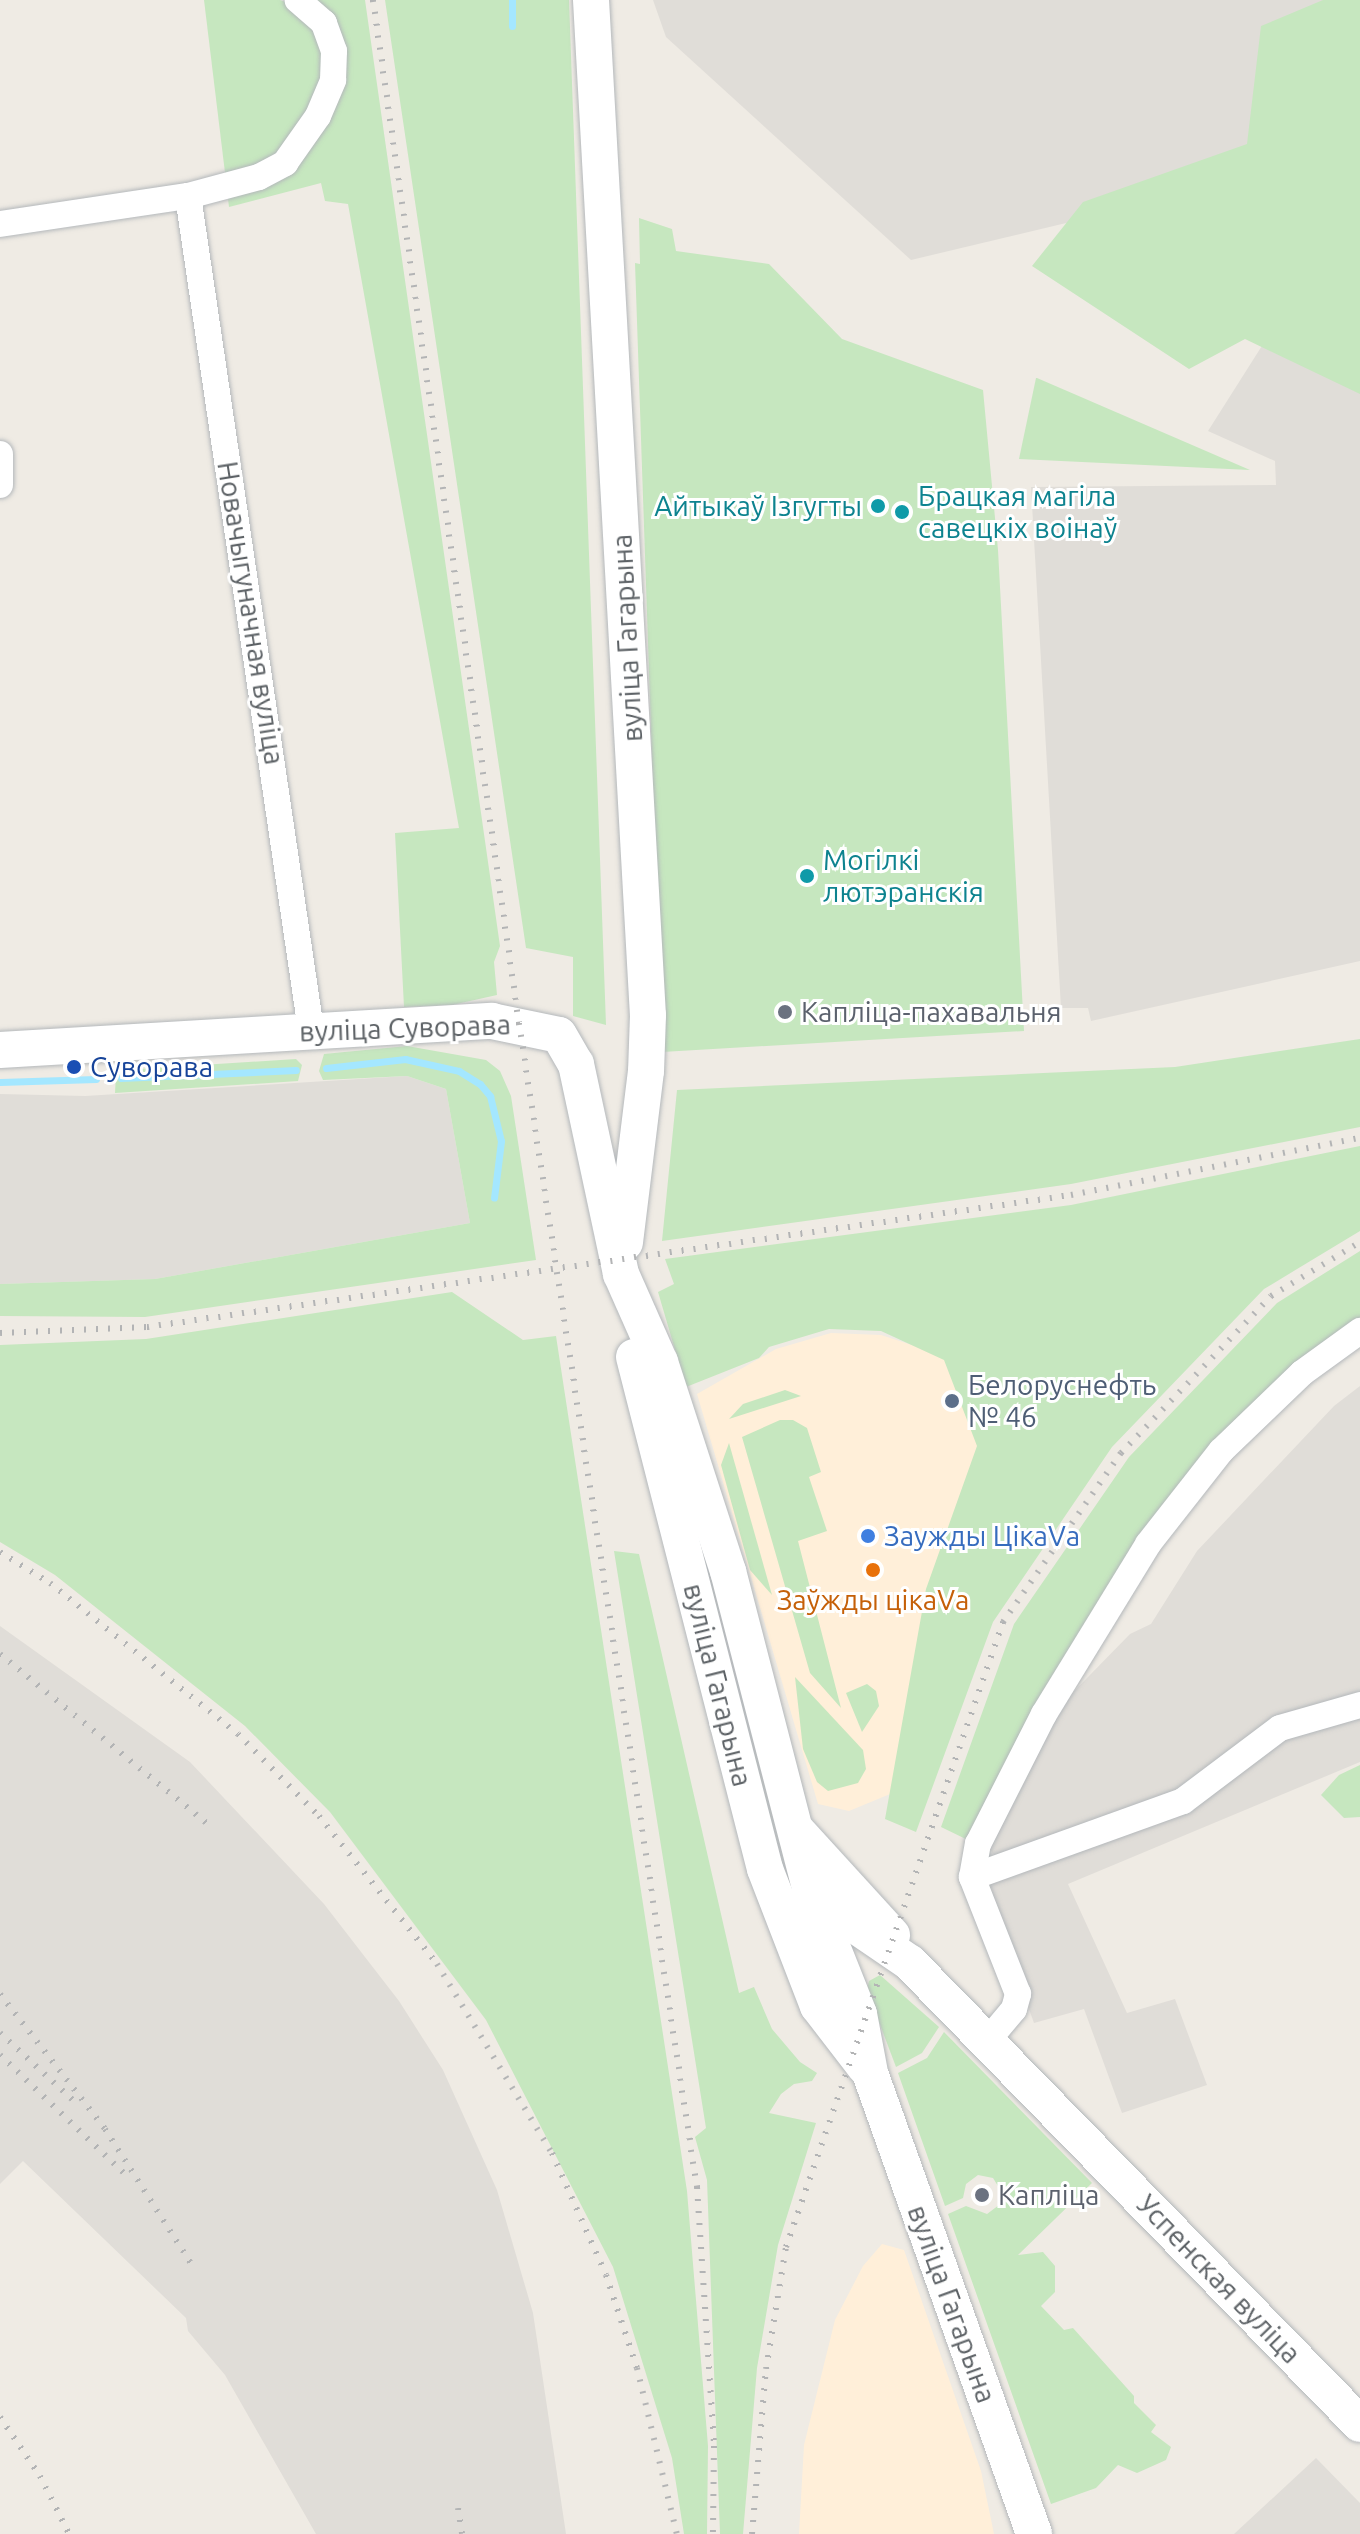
<!DOCTYPE html>
<html>
<head>
<meta charset="utf-8">
<style>
  body { margin:0 }
  #map { position:relative; width:1360px; height:2534px; overflow:hidden; background:#efebe4; font-family:Ubuntu,sans-serif }
  div>[style] { position:absolute }
  .commercial>* { inset:0; background:#ffefd9 }
  .industrial>* { inset:0; background:#e0ddd8 }
  .green>* { inset:0; background:#c6e7bf }
  .stream>* { height:7px; margin:-3.5px; padding:0 3.5px; transform-origin:3.5px; border-radius:3.5px; background:#a4e7ff }
  .roads { filter:drop-shadow(0 0 2px #b4b8bb) drop-shadow(0 0 2px #b4b8bb) }
  .street>* { height:26px; margin:-13px; padding:0 13px; transform-origin:13px; border-radius:13px; background:#fff }
  .secondary>* { height:36px; margin:-18px; padding:0 18px; transform-origin:18px; border-radius:18px; background:#fff }
  .rail>* { height:6px; margin-top:-3px; transform-origin:0; background:repeating-linear-gradient(90deg,#b3b4b5 0 2px,transparent 0 12px) }
  .dots>* { width:22px; height:22px; translate:-50% -50%; box-sizing:border-box; border:4px solid #fff; border-radius:50% }
  span { translate:-50% -50%; white-space:nowrap; text-align:center; line-height:1.15; -webkit-text-stroke:6px #fff; paint-order:stroke }
  .culture-label { font-size:28px; color:#0d838f }
  .left { translate:0 -50%; text-align:left }
  .right { translate:-100% -50%; text-align:right }
  .street-label { font-size:28px; color:#5c6165 }
  .worship-label { font-size:28px; color:#5b616d }
  .transit-label { font-size:28px; color:#164399 }
  .service-label { font-size:28px; color:#4e5e75 }
  .shop-label { font-size:28px; color:#366cbe }
  .food-label { font-size:28px; color:#c56008 }
</style>
</head>
<body>
<div id="map">
  <div class="commercial">
    <div style="clip-path:polygon(831px 1333px,881px 1335px,952px 1358px,983px 1442px,895px 1792px,849px 1811px,818px 1804px,697px 1394px,776px 1349px)"></div>
    <div style="clip-path:polygon(882px 2244px,904px 2250px,981px 2471px,994px 2534px,799px 2534px,804px 2445px,835px 2320px,863px 2266px)"></div>
  </div>
  <div class="industrial">
    <div style="clip-path:polygon(653px 0,1360px 0,1305px 166px,911px 260px,666px 37px)"></div>
    <div style="clip-path:polygon(1360px 191px,1360px 961px,1091px 1021px,1088px 1008px,1061px 1008px,1031px 487px,1276px 485px,1275px 461px,1208px 431px)"></div>
    <div style="clip-path:polygon(407px 1076px,446px 1089px,470px 1223px,155px 1279px,0 1284px,0 1094px,85px 1096px)"></div>
    <div style="clip-path:polygon(1360px 1386px,1360px 1762px,1068px 1884px,1127px 2013px,1175px 1999px,1207px 2085px,1122px 2113px,1084px 2009px,1034px 2023px,987px 1893px,996px 1858px,988px 1846px,1047px 1719px,1130px 1634px,1151px 1624px,1197px 1551px,1334px 1406px)"></div>
    <div style="clip-path:polygon(0 1626px,190px 1762px,324px 1904px,399px 2001px,443px 2070px,497px 2190px,533px 2313px,566px 2534px,316px 2534px,225px 2375px,188px 2331px,186px 2318px,23px 2161px,0 2184px)"></div>
    <div style="clip-path:polygon(1316px 2458px,1360px 2503px,1360px 2534px,1234px 2534px)"></div>
  </div>
  <div class="green">
    <div style="clip-path:polygon(204px 0,280px 0,297px 6px,320px 26px,326px 80px,281px 159px,226px 181px)"></div>
    <div style="clip-path:polygon(311px 0,365px 0,500px 946px,494px 962px,497px 995px,452px 1005px,404px 1007px,395px 833px,459px 828px,348px 204px,325px 201px,321px 183px,229px 207px,227px 191px,261px 183px,339px 80px)"></div>
    <div style="clip-path:polygon(385px 0,569px 0,606px 1025px,573px 1016px,573px 957px,526px 948px)"></div>
    <div style="clip-path:polygon(1323px 0,1360px 0,1360px 394px,1245px 339px,1189px 369px,1032px 266px,1083px 202px,1247px 144px,1261px 26px)"></div>
    <div style="clip-path:polygon(639px 218px,672px 229px,676px 251px,769px 264px,842px 339px,983px 390px,998px 550px,1024px 1031px,662px 1052px,635px 263px,640px 264px)"></div>
    <div style="clip-path:polygon(1036px 378px,1037px 378px,1250px 470px,1019px 459px)"></div>
    <div style="clip-path:polygon(1360px 1039px,1360px 1127px,1071px 1184px,662px 1241px,677px 1090px,1175px 1067px)"></div>
    <div style="clip-path:polygon(407px 1046px,486px 1060px,500px 1071px,511px 1096px,536px 1260px,145px 1317px,0 1316px,0 1284px,155px 1279px,470px 1223px,446px 1089px,407px 1076px,323px 1080px,319px 1071px,324px 1054px)"></div>
    <div style="clip-path:polygon(296px 1059px,302px 1065px,298px 1081px,115px 1093px,116px 1074px,123px 1070px)"></div>
    <div style="clip-path:polygon(1360px 1146px,1360px 1231px,1264px 1289px,1112px 1447px,993px 1622px,916px 1832px,885px 1819px,926px 1589px,977px 1446px,944px 1360px,881px 1331px,829px 1329px,769px 1347px,759px 1358px,686px 1387px,658px 1292px,674px 1284px,665px 1259px,1071px 1205px)"></div>
    <div style="clip-path:polygon(1360px 1251px,1360px 1324px,1218px 1447px,972px 1842px,941px 1827px,1014px 1624px,1129px 1457px,1277px 1303px)"></div>
    <div style="clip-path:polygon(452px 1292px,523px 1340px,556px 1336px,687px 2191px,708px 2446px,707px 2534px,684px 2534px,672px 2458px,613px 2267px,486px 2020px,330px 1812px,245px 1726px,55px 1575px,0 1542px,0 1345px,146px 1339px)"></div>
    <div style="clip-path:polygon(785px 1390px,801px 1396px,729px 1419px,743px 1404px)"></div>
    <div style="clip-path:polygon(780px 1420px,793px 1420px,807px 1428px,821px 1472px,809px 1477px,827px 1531px,798px 1541px,841px 1708px,810px 1673px,742px 1437px)"></div>
    <div style="clip-path:polygon(729px 1443px,772px 1595px,750px 1570px,721px 1465px)"></div>
    <div style="clip-path:polygon(614px 1551px,639px 1554px,739px 1993px,754px 1987px,772px 2029px,800px 2062px,817px 2073px,812px 2081px,794px 2084px,781px 2094px,769px 2113px,816px 2123px,778px 2245px,757px 2368px,743px 2534px,720px 2534px,707px 2180px,695px 2137px,706px 2128px)"></div>
    <div style="clip-path:polygon(795px 1677px,863px 1750px,866px 1769px,858px 1783px,828px 1791px,817px 1782px,803px 1749px)"></div>
    <div style="clip-path:polygon(867px 1684px,876px 1691px,879px 1706px,862px 1732px,846px 1693px)"></div>
    <div style="clip-path:polygon(1360px 1765px,1360px 1817px,1344px 1818px,1321px 1795px,1339px 1775px)"></div>
    <div style="clip-path:polygon(880px 1975px,939px 2027px,922px 2053px,896px 2067px,867px 1990px,869px 1981px)"></div>
    <div style="clip-path:polygon(944px 2032px,1092px 2183px,1018px 2255px,1043px 2252px,1055px 2266px,1055px 2292px,1041px 2306px,1064px 2330px,1073px 2328px,1134px 2396px,1134px 2403px,1156px 2425px,1151px 2432px,1171px 2447px,1166px 2460px,1137px 2473px,1118px 2465px,1096px 2488px,1051px 2504px,948px 2214px,966px 2206px,987px 2214px,999px 2205px,1001px 2191px,993px 2178px,978px 2175px,966px 2184px,963px 2198px,945px 2206px,898px 2073px,927px 2058px)"></div>
  </div>
  <div class="stream">
    <div style="left:512px;top:26px;width:26px;rotate:-90deg"></div>
    <div style="left:326px;top:1068px;width:80px;rotate:-6.5deg"></div>
    <div style="left:405px;top:1059px;width:55px;rotate:12.5deg"></div>
    <div style="left:459px;top:1071px;width:25px;rotate:32deg"></div>
    <div style="left:480px;top:1084px;width:16px;rotate:50deg"></div>
    <div style="left:490px;top:1096px;width:46px;rotate:76.3deg"></div>
    <div style="left:501px;top:1141px;width:57px;rotate:97deg"></div>
    <div style="left:121px;top:1078px;width:175px;rotate:-2.6deg"></div>
    <div style="left:0;top:1082px;width:96px;rotate:-1.8deg"></div>
  </div>
  <div class="roads">
    <div class="street">
      <div style="left:188px;top:196px;width:843px;rotate:81.61deg"></div>
      <div style="left:0;top:224px;width:190px;rotate:-8.5deg"></div>
      <div style="left:188px;top:196px;width:73px;rotate:-15deg"></div>
      <div style="left:259px;top:177px;width:30px;rotate:-28deg"></div>
      <div style="left:285px;top:163px;width:57px;rotate:-54.9deg"></div>
      <div style="left:318px;top:116px;width:39px;rotate:-67deg"></div>
      <div style="left:333px;top:80px;width:29px;rotate:-88deg"></div>
      <div style="left:334px;top:51px;width:30px;rotate:-110deg"></div>
      <div style="left:324px;top:23px;width:35px;rotate:-139deg"></div>
      <div style="left:0;top:454px;width:31px;rotate:90deg"></div>
      <div style="left:972px;top:1877px;width:224px;rotate:-19.8deg"></div>
      <div style="left:1183px;top:1801px;width:121px;rotate:-37deg"></div>
      <div style="left:1280px;top:1728px;width:83px;rotate:-16deg"></div>
      <div style="left:988px;top:2040px;width:40px;rotate:-50deg"></div>
      <div style="left:1014px;top:2009px;width:16px;rotate:-75deg"></div>
      <div style="left:1018px;top:1994px;width:126px;rotate:-111.5deg"></div>
      <div style="left:972px;top:1877px;width:34px;rotate:-80deg"></div>
      <div style="left:978px;top:1844px;width:146px;rotate:-63.1deg"></div>
      <div style="left:1044px;top:1714px;width:199px;rotate:-58.5deg"></div>
      <div style="left:1148px;top:1544px;width:118px;rotate:-51.9deg"></div>
      <div style="left:1221px;top:1451px;width:112px;rotate:-43.9deg"></div>
      <div style="left:1302px;top:1373px;width:72px;rotate:-35.9deg"></div>
    </div>
    <div class="secondary">
      <div style="left:591px;top:0;width:1017px;rotate:86.79deg"></div>
      <div style="left:648px;top:1015px;width:56px;rotate:92deg"></div>
      <div style="left:646px;top:1071px;width:173px;rotate:97deg"></div>
      <div style="left:0;top:1050px;width:493px;rotate:-3.4deg"></div>
      <div style="left:492px;top:1021px;width:68px;rotate:11.8deg"></div>
      <div style="left:559px;top:1035px;width:34px;rotate:60deg"></div>
      <div style="left:576px;top:1064px;width:215px;rotate:77.9deg"></div>
      <div style="left:621px;top:1274px;width:96px;rotate:66.1deg"></div>
      <div style="left:660px;top:1362px;width:220px;rotate:72deg"></div>
      <div style="left:728px;top:1571px;width:336px;rotate:75.5deg"></div>
      <div style="left:812px;top:1896px;width:127px;rotate:68.3deg"></div>
      <div style="left:859px;top:2014px;width:60px;rotate:79.4deg"></div>
      <div style="left:870px;top:2073px;width:489px;rotate:70.4deg"></div>
      <div style="left:634px;top:1357px;width:528px;rotate:75.65deg"></div>
      <div style="left:765px;top:1869px;width:147px;rotate:68.9deg"></div>
      <div style="left:818px;top:2006px;width:77px;rotate:52.4deg"></div>
      <div style="left:797px;top:1831px;width:141px;rotate:47.6deg"></div>
      <div style="left:809px;top:1894px;width:122px;rotate:34.3deg"></div>
      <div style="left:910px;top:1963px;width:644px;rotate:45.69deg"></div>
    </div>
  </div>
  <div class="rail">
    <div style="left:373px;top:0;width:1033px;rotate:81.88deg"></div>
    <div style="left:519px;top:1023px;width:1178px;rotate:81.31deg"></div>
    <div style="left:697px;top:2187px;width:260px;rotate:86.2deg"></div>
    <div style="left:714px;top:2446px;width:88px;rotate:90.7deg"></div>
    <div style="left:0;top:1333px;width:147px;rotate:-2.3deg"></div>
    <div style="left:147px;top:1327px;width:933px;rotate:-8.13deg"></div>
    <div style="left:1071px;top:1195px;width:295px;rotate:-11.2deg"></div>
    <div style="left:0;top:1552px;width:59px;rotate:31.8deg"></div>
    <div style="left:50px;top:1583px;width:241px;rotate:38.8deg"></div>
    <div style="left:238px;top:1734px;width:115px;rotate:45.4deg"></div>
    <div style="left:319px;top:1816px;width:189px;rotate:51.4deg"></div>
    <div style="left:437px;top:1964px;width:221px;rotate:58.7deg"></div>
    <div style="left:552px;top:2153px;width:133px;rotate:66.1deg"></div>
    <div style="left:606px;top:2275px;width:98px;rotate:71.6deg"></div>
    <div style="left:637px;top:2368px;width:171px;rotate:76.5deg"></div>
    <div style="left:0;top:1654px;width:271px;rotate:39.3deg"></div>
    <div style="left:0;top:1994px;width:171px;rotate:52.1deg"></div>
    <div style="left:105px;top:2129px;width:165px;rotate:57.4deg"></div>
    <div style="left:0;top:2033px;width:100px;rotate:42.6deg"></div>
    <div style="left:0;top:2055px;width:173px;rotate:43.6deg"></div>
    <div style="left:0;top:2417px;width:71px;rotate:55.9deg"></div>
    <div style="left:40px;top:2476px;width:65px;rotate:63.4deg"></div>
    <div style="left:458px;top:2508px;width:26px;rotate:81deg"></div>
    <div style="left:752px;top:2534px;width:166px;rotate:-85.2deg"></div>
    <div style="left:766px;top:2369px;width:124px;rotate:-80.7deg"></div>
    <div style="left:786px;top:2247px;width:662px;rotate:-70.85deg"></div>
    <div style="left:1003px;top:1622px;width:206px;rotate:-55.1deg"></div>
    <div style="left:1121px;top:1453px;width:217px;rotate:-46.3deg"></div>
    <div style="left:1271px;top:1296px;width:104px;rotate:-31.2deg"></div>
  </div>
  <div class="dots">
    <div style="left:878px;top:506px;background:#0f9aa8"></div>
    <div style="left:902px;top:512px;background:#0f9aa8"></div>
    <div style="left:807px;top:876px;background:#0f9aa8"></div>
    <div style="left:785px;top:1012px;background:#6b7280"></div>
    <div style="left:74px;top:1067px;background:#1a4fb4"></div>
    <div style="left:952px;top:1401px;background:#5c6f8a"></div>
    <div style="left:868px;top:1536px;background:#3f7fe0"></div>
    <div style="left:873px;top:1570px;background:#e8710a"></div>
    <div style="left:982px;top:2195px;background:#6b7280"></div>
  </div>
  <div class="culture-label">
    <span class="left" style="left:918px;top:512px">Брацкая магіла<br>савецкіх воінаў</span>
    <span class="right" style="left:862px;top:506px">Айтыкаў Ізгугты</span>
    <span class="left" style="left:823px;top:876px">Могілкі<br>лютэранскія</span>
  </div>
  <div class="street-label">
    <span style="left:251px;top:613px;rotate:81deg">Новачыгуначная вуліца</span>
    <span style="left:627px;top:638px;rotate:-93deg">вуліца Гагарына</span>
    <span style="left:405px;top:1028px;rotate:-2deg">вуліца Суворава</span>
    <span style="left:718px;top:1685px;rotate:76deg">вуліца Гагарына</span>
    <span style="left:1219px;top:2279px;rotate:46deg">Успенская вуліца</span>
    <span style="left:952px;top:2304px;rotate:70deg">вуліца Гагарына</span>
  </div>
  <div class="worship-label">
    <span class="left" style="left:801px;top:1012px">Капліца-пахавальня</span>
    <span class="left" style="left:998px;top:2195px">Капліца</span>
  </div>
  <div class="transit-label">
    <span class="left" style="left:90px;top:1067px">Суворава</span>
  </div>
  <div class="service-label">
    <span class="left" style="left:968px;top:1401px">Белоруснефть<br>№ 46</span>
  </div>
  <div class="shop-label">
    <span class="left" style="left:884px;top:1536px">Заужды ЦікаVа</span>
  </div>
  <div class="food-label">
    <span style="left:873px;top:1600px">Заўжды цікаVа</span>
  </div>
</div>
</body>
</html>
